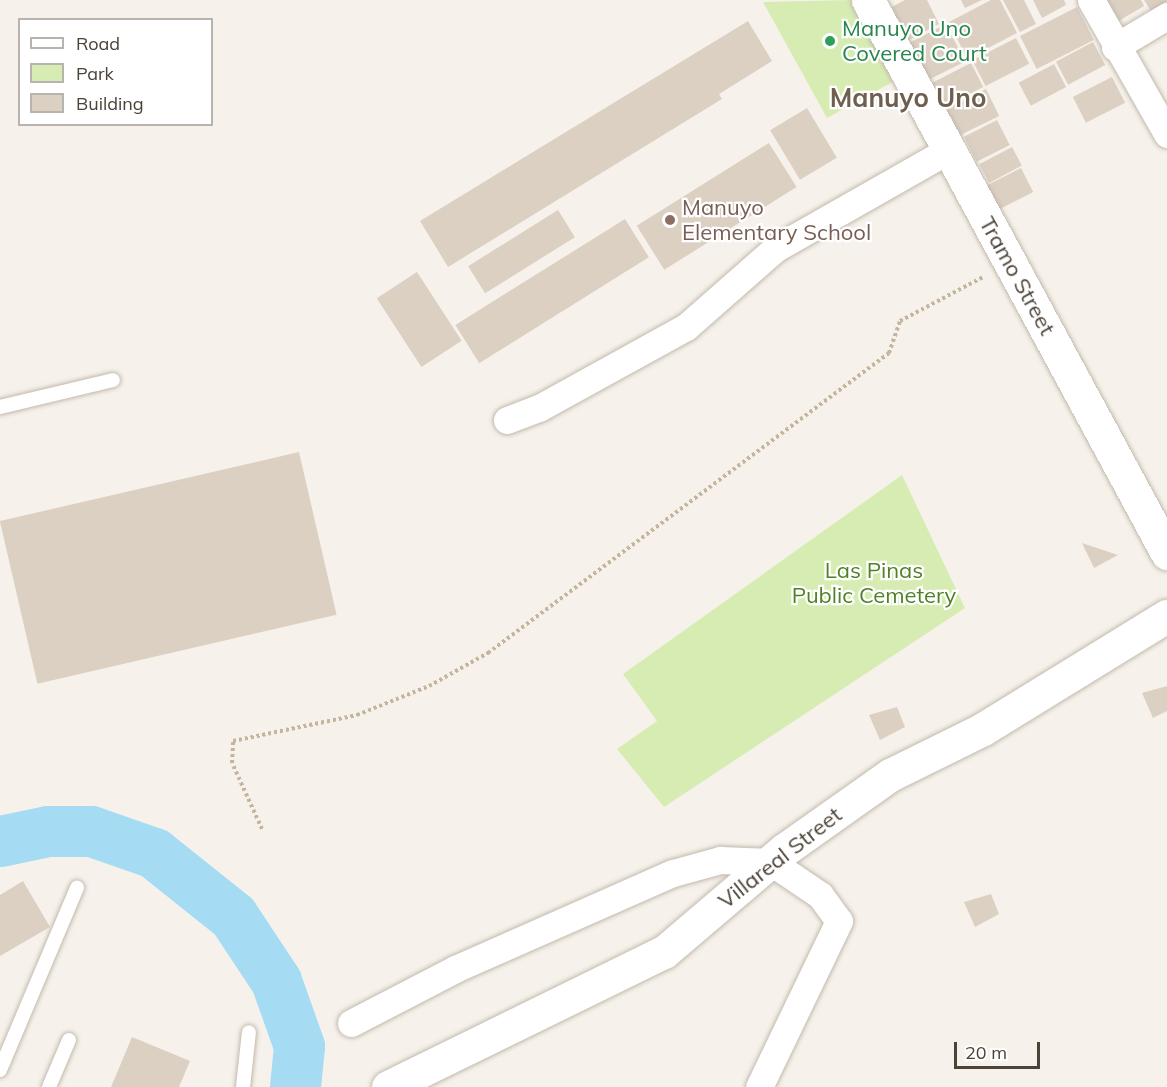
<!DOCTYPE html>
<html>
<head>
<meta charset="utf-8">
<style>
  body { margin:0 }
  #map { position:relative; width:1167px; height:1087px; overflow:hidden; background:#f6f2eb; font-family:Mulish,sans-serif }
  div>[style] { position:absolute }
  .green>* { inset:0; background:#d7ecb3 }
  .river>* { height:51px; margin:-25.5px; padding:0 25.5px; transform-origin:25.5px; border-radius:25.5px; background:#a6dbf4 }
  .building>* { inset:0; background:#dcd0c3; transform-origin:0 0 }
  .path>* { height:4px; margin-top:-2px; transform-origin:0; background:repeating-linear-gradient(90deg,#c5b49e 0 3px,transparent 0 6px) }
  .roads { filter:drop-shadow(0 0 2px #c3b9ad) drop-shadow(0 0 2px #c3b9ad) }
  .service>* { height:14px; margin:-7px; padding:0 7px; transform-origin:7px; border-radius:7px; background:#fff }
  .minor>* { height:27px; margin:-13.5px; padding:0 13.5px; transform-origin:13.5px; border-radius:13.5px; background:#fff }
  .tertiary>* { height:33px; margin:-16.5px; padding:0 16.5px; transform-origin:16.5px; border-radius:16.5px; background:#fff }
  .dots>* { width:16px; height:16px; translate:-50% -50%; box-sizing:border-box; border:3px solid #fff; border-radius:50% }
  span { translate:-50% -50%; white-space:nowrap; text-align:center; line-height:1.15; -webkit-text-stroke:4.5px #fff; paint-order:stroke }
  .leisure-label { font-size:22px; color:#27864d }
  .left { translate:0 -50%; text-align:left }
  .education-label { font-size:22px; color:#785e54 }
  .street-label { font-size:22px; color:#4b4238 }
  .park-label { font-size:22px; color:#518127 }
  .quarter-label { font-size:26px; color:#6f5f4f; font-weight:700 }
  .legend { position:absolute; left:18px; top:18px; width:195px; height:108px; box-sizing:border-box; background:#fff; border:2px solid #b7b3af; margin:0; padding:8px 10px; list-style:none; font-size:18px; color:#4b4238 }
  .legend li { display:flex; align-items:center; gap:12px; height:30px }
  .legend b { width:30px; border:2px solid #b7b3af }
  .scale { position:absolute; left:954px; top:1042px; width:86px; height:27px; box-sizing:border-box; border:3px solid #4b4238; border-top:0; padding-left:8px; font-size:18px; line-height:21px; white-space:nowrap; color:#4b4238; -webkit-text-stroke:4px #fff; paint-order:stroke }
</style>
</head>
<body>
<div id="map">
  <div class="green">
    <div style="clip-path:polygon(853px 0,896px 80px,827px 118px,763px 2px)"></div>
    <div style="clip-path:polygon(902px 475px,965px 608px,664px 807px,617px 749px,657px 721px,623px 674px)"></div>
  </div>
  <div class="river">
    <div style="left:0;top:841px;width:49px;rotate:-11.8deg"></div>
    <div style="left:48px;top:831px;width:43px"></div>
    <div style="left:91px;top:831px;width:67px;rotate:19.2deg"></div>
    <div style="left:154px;top:853px;width:101px;rotate:38.6deg"></div>
    <div style="left:233px;top:916px;width:78px;rotate:56.5deg"></div>
    <div style="left:276px;top:981px;width:69px;rotate:70.5deg"></div>
    <div style="left:299px;top:1046px;width:41px;rotate:95.6deg"></div>
  </div>
  <div class="building">
    <div style="clip-path:polygon(905px 0,927px 0,939px 24px,903px 43px,886px 10px)"></div>
    <div style="clip-path:polygon(961px 0,982px 0,965px 8px)"></div>
    <div style="clip-path:polygon(991px 0,1000px 0,1017px 33px,967px 59px,949px 22px)"></div>
    <div style="clip-path:polygon(1003px 0,1024px 0,1036px 24px,1020px 32px)"></div>
    <div style="clip-path:polygon(1033px 0,1064px 0,1066px 5px,1042px 18px)"></div>
    <div style="clip-path:polygon(1104px 0,1141px 0,1144px 6px,1117px 22px)"></div>
    <div style="clip-path:polygon(1144px 0,1167px 0,1167px 1px,1151px 11px)"></div>
    <div style="left:1077px;top:7px;width:37px;height:64px;rotate:63deg"></div>
    <div style="clip-path:polygon(748px 21px,772px 61px,719px 94px,722px 99px,448px 267px,420px 221px)"></div>
    <div style="left:946px;top:24px;width:42px;height:45px;rotate:63deg"></div>
    <div style="left:1016px;top:38px;width:29px;height:49px;rotate:63deg"></div>
    <div style="left:1093px;top:42px;width:26px;height:42px;rotate:62deg"></div>
    <div style="left:971px;top:63px;width:27px;height:45px;rotate:63deg"></div>
    <div style="left:1054px;top:64px;width:26px;height:40px;rotate:62deg"></div>
    <div style="left:1112px;top:77px;width:29px;height:44px;rotate:63deg"></div>
    <div style="left:986px;top:89px;width:30px;height:45px;rotate:64deg"></div>
    <div style="left:807px;top:108px;width:58px;height:43px;rotate:59deg"></div>
    <div style="left:997px;top:120px;width:28px;height:37px;rotate:63deg"></div>
    <div style="left:769px;top:143px;width:52px;height:156px;rotate:58deg"></div>
    <div style="left:1012px;top:147px;width:21px;height:37px;rotate:62deg"></div>
    <div style="left:1021px;top:168px;width:27px;height:42px;rotate:63deg"></div>
    <div style="left:558px;top:210px;width:32px;height:106px;rotate:58deg"></div>
    <div style="left:625px;top:219px;width:45px;height:200px;rotate:58deg"></div>
    <div style="left:417px;top:272px;width:82px;height:48px;rotate:57deg"></div>
    <div style="left:299px;top:452px;width:167px;height:307px;rotate:77deg"></div>
    <div style="clip-path:polygon(1082px 543px,1118px 555px,1094px 568px)"></div>
    <div style="clip-path:polygon(1167px 686px,1167px 711px,1153px 718px,1142px 693px)"></div>
    <div style="clip-path:polygon(897px 707px,905px 727px,880px 740px,869px 715px)"></div>
    <div style="clip-path:polygon(23px 881px,50px 927px,0 956px,0 895px)"></div>
    <div style="clip-path:polygon(991px 894px,999px 914px,975px 927px,964px 902px)"></div>
    <div style="clip-path:polygon(132px 1037px,190px 1061px,179px 1087px,111px 1087px)"></div>
  </div>
  <div class="path">
    <div style="left:262px;top:829px;width:72px;rotate:-114.4deg"></div>
    <div style="left:232px;top:763px;width:22px;rotate:-87deg"></div>
    <div style="left:233px;top:741px;width:127px;rotate:-11.8deg"></div>
    <div style="left:357px;top:715px;width:78px;rotate:-21.9deg"></div>
    <div style="left:429px;top:686px;width:68px;rotate:-29.2deg"></div>
    <div style="left:488px;top:653px;width:501px;rotate:-36.8deg"></div>
    <div style="left:889px;top:353px;width:34px;rotate:-71deg"></div>
    <div style="left:900px;top:321px;width:94px;rotate:-27.9deg"></div>
  </div>
  <div class="roads">
    <div class="service">
      <div style="left:0;top:407px;width:116px;rotate:-13.4deg"></div>
      <div style="left:0;top:1070px;width:198px;rotate:-67.1deg"></div>
      <div style="left:49px;top:1087px;width:51px;rotate:-66.9deg"></div>
      <div style="left:243px;top:1087px;width:55px;rotate:-83.8deg"></div>
    </div>
    <div class="minor">
      <div style="left:1091px;top:0;width:154px;rotate:60.4deg"></div>
      <div style="left:1115px;top:47px;width:61px;rotate:-30.8deg"></div>
      <div style="left:507px;top:420px;width:34px;rotate:-21deg"></div>
      <div style="left:539px;top:408px;width:168px;rotate:-28.9deg"></div>
      <div style="left:686px;top:327px;width:120px;rotate:-41.3deg"></div>
      <div style="left:776px;top:248px;width:197px;rotate:-29.6deg"></div>
      <div style="left:351px;top:1023px;width:117px;rotate:-27.4deg"></div>
      <div style="left:455px;top:969px;width:238px;rotate:-23.8deg"></div>
      <div style="left:673px;top:873px;width:49px;rotate:-15.5deg"></div>
      <div style="left:720px;top:860px;width:51px;rotate:2.2deg"></div>
      <div style="left:771px;top:862px;width:59px;rotate:34deg"></div>
      <div style="left:820px;top:895px;width:32px;rotate:54deg"></div>
      <div style="left:839px;top:921px;width:184px;rotate:115.7deg"></div>
    </div>
    <div class="tertiary">
      <div style="left:868px;top:0;width:629px;rotate:61.6deg"></div>
      <div style="left:388px;top:1087px;width:307px;rotate:-26.1deg"></div>
      <div style="left:664px;top:952px;width:157px;rotate:-40.4deg"></div>
      <div style="left:784px;top:850px;width:130px;rotate:-35.3deg"></div>
      <div style="left:890px;top:775px;width:104px;rotate:-26.3deg"></div>
      <div style="left:983px;top:729px;width:216px;rotate:-31.6deg"></div>
    </div>
  </div>
  <div class="dots">
    <div style="left:830px;top:41px;background:#2e9e5b"></div>
    <div style="left:670px;top:220px;background:#8d6e63"></div>
  </div>
  <div class="leisure-label">
    <span class="left" style="left:842px;top:41px">Manuyo Uno<br>Covered Court</span>
  </div>
  <div class="education-label">
    <span class="left" style="left:682px;top:220px">Manuyo<br>Elementary School</span>
  </div>
  <div class="street-label">
    <span style="left:1017px;top:276px;rotate:61deg">Tramo Street</span>
    <span style="left:780px;top:858px;rotate:-38deg">Villareal Street</span>
  </div>
  <div class="park-label">
    <span style="left:874px;top:583px">Las Pinas<br>Public Cemetery</span>
  </div>
  <div class="quarter-label">
    <span style="left:908px;top:98px">Manuyo Uno</span>
  </div>
  <ul class="legend">
  <li><b style="height:8px;background:#fff"></b>Road</li>
  <li><b style="height:16px;background:#d7ecb3"></b>Park</li>
  <li><b style="height:16px;background:#dcd0c3"></b>Building</li>
  </ul>
  <div class="scale">20 m</div>
</div>
</body>
</html>
